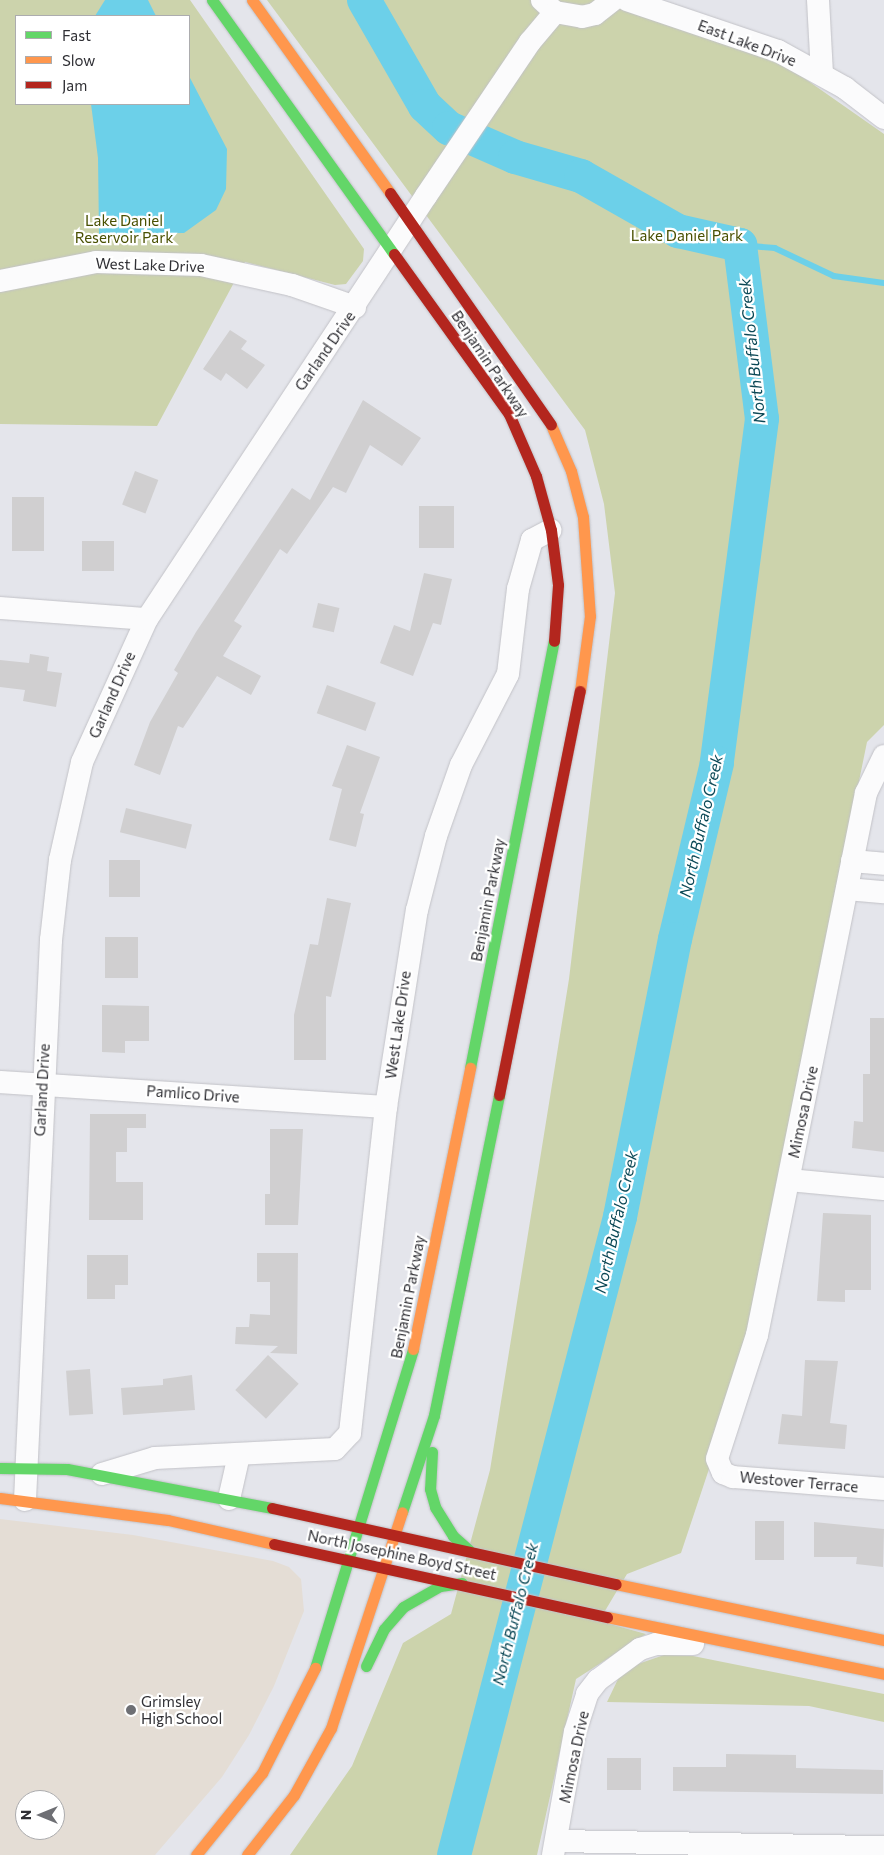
<!DOCTYPE html>
<html>
<head>
<meta charset="utf-8">
<style>
  body { margin:0 }
  #map { position:relative; width:884px; height:1855px; overflow:hidden; background:#e4e5eb; font-family:Commissioner,sans-serif }
  div>[style] { position:absolute }
  .commercial>* { inset:0; background:#e4ddd5 }
  .green>* { inset:0; background:#ccd3ac }
  .water>* { inset:0; background:#6cd0e9 }
  .stream>* { height:5.5px; margin:-2.75px; padding:0 2.75px; transform-origin:2.75px; border-radius:2.75px; background:#6cd0e9 }
  .river>* { height:34px; margin:-17px; padding:0 17px; transform-origin:17px; border-radius:17px; background:#6cd0e9 }
  .building>* { inset:0; background:#d0cfd0; transform-origin:0 0 }
  .roads { filter:drop-shadow(0 0 1px #c2c2c7) drop-shadow(0 0 1px #c2c2c7) }
  .street>* { height:22px; margin:-11px; padding:0 11px; transform-origin:11px; border-radius:11px; background:#fbfbfc }
  .fast>* { height:11px; margin:-5.5px; padding:0 5.5px; transform-origin:5.5px; border-radius:5.5px; background:#63d668 }
  .slow>* { height:11px; margin:-5.5px; padding:0 5.5px; transform-origin:5.5px; border-radius:5.5px; background:#ff974d }
  .jam>* { height:11px; margin:-5.5px; padding:0 5.5px; transform-origin:5.5px; border-radius:5.5px; background:#b3261e }
  .dots>* { width:14px; height:14px; translate:-50% -50%; box-sizing:border-box; border:2px solid #fff; border-radius:50% }
  span { translate:-50% -50%; white-space:nowrap; text-align:center; line-height:1.15; -webkit-text-stroke:4.5px #fff; paint-order:stroke }
  .street-label { font-size:15px; color:#2f2f34 }
  .park-label { font-size:15px; color:#495002 }
  .poi-label { font-size:15px; color:#2f2f34 }
  .left { translate:0 -50%; text-align:left }
  .water-label { font-size:16px; color:#0b4856; font-style:italic }
  .legend { position:absolute; left:15px; top:15px; width:175px; height:90px; box-sizing:border-box; background:#fff; border:1px solid #acacae; margin:0; padding:6px 9px; list-style:none; font-size:15px; color:#2f2f34 }
  .legend li { display:flex; align-items:center; gap:10px; height:25px }
  .legend b { width:25px; border:1px solid #acacae }
  .north { position:absolute; left:15px; top:1790px; width:50px; height:50px; box-sizing:border-box; background:#fff; border:1px solid #acacae; border-radius:50%; rotate:270deg; font-size:14px; font-weight:700; line-height:20px; text-align:center; color:#2f2f34 }
  .north::after { content:''; display:block; margin:auto; width:18px; height:22px; background:#6e6f74; clip-path:polygon(50% 0,100% 100%,50% 72%,0 100%) }
</style>
</head>
<body>
<div id="map">
  <div class="commercial">
    <div style="clip-path:polygon(evenodd,0 1519px,133px 1535px,273px 1561px,289px 1567px,301px 1579px,304px 1611px,274px 1686px,249px 1735px,222px 1777px,155px 1855px,0 1855px,0 1519px,25px 1800px,55px 1800px,55px 1830px,25px 1830px,25px 1800px)"></div>
  </div>
  <div class="green">
    <div style="clip-path:polygon(evenodd,0 0,190px 0,364px 249px,363px 261px,346px 284px,335px 285px,245px 262px,157px 426px,0 424px,0 0,16px 16px,189px 16px,189px 104px,16px 104px,16px 16px)"></div>
    <div style="clip-path:polygon(267px 0,622px 0,774px 57px,884px 134px,884px 725px,867px 742px,789px 1124px,753px 1337px,681px 1553px,627px 1574px,599px 1621px,646px 1634px,576px 1679px,537px 1855px,290px 1855px,352px 1766px,403px 1643px,451px 1614px,490px 1470px,569px 979px,615px 593px,604px 504px,585px 430px)"></div>
    <div style="clip-path:polygon(664px 1655px,693px 1656px,884px 1694px,884px 1722px,809px 1706px,607px 1702px,619px 1677px,638px 1664px)"></div>
  </div>
  <div class="water">
    <div style="clip-path:polygon(105px 0,148px 0,156px 16px,95px 16px)"></div>
    <div style="clip-path:polygon(189px 76px,227px 149px,226px 189px,216px 210px,184px 233px,99px 234px,98px 158px,91px 104px,189px 104px)"></div>
  </div>
  <div class="stream">
    <div style="left:740px;top:245px;width:35px;rotate:5deg"></div>
    <div style="left:775px;top:248px;width:65px;rotate:25.4deg"></div>
    <div style="left:834px;top:276px;width:50px;rotate:8deg"></div>
  </div>
  <div class="river">
    <div style="left:364px;top:0;width:122px;rotate:60.1deg"></div>
    <div style="left:425px;top:106px;width:33px;rotate:43deg"></div>
    <div style="left:449px;top:128px;width:72px;rotate:23.7deg"></div>
    <div style="left:515px;top:157px;width:69px;rotate:16.1deg"></div>
    <div style="left:581px;top:176px;width:112px;rotate:29.6deg"></div>
    <div style="left:678px;top:231px;width:64px;rotate:12.7deg"></div>
    <div style="left:740px;top:245px;width:175px;rotate:82.8deg"></div>
    <div style="left:762px;top:419px;width:347px;rotate:97.5deg"></div>
    <div style="left:717px;top:763px;width:181px;rotate:103.4deg"></div>
    <div style="left:675px;top:939px;width:283px;rotate:101.2deg"></div>
    <div style="left:620px;top:1217px;width:659px;rotate:104.58deg"></div>
  </div>
  <div class="building">
    <div style="clip-path:polygon(230px 330px,247px 341px,241px 349px,265px 365px,247px 389px,226px 373px,221px 381px,203px 369px)"></div>
    <div style="clip-path:polygon(363px 400px,421px 438px,402px 466px,370px 445px,346px 493px,333px 487px,287px 554px,280px 549px,234px 621px,242px 626px,223px 656px,261px 676px,251px 695px,217px 676px,183px 728px,178px 726px,160px 775px,134px 765px,150px 722px,178px 673px,174px 670px,196px 632px,292px 488px,310px 500px)"></div>
    <div style="left:135px;top:471px;width:25px;height:36px;rotate:21deg"></div>
    <div style="left:12px;top:497px;width:32px;height:54px"></div>
    <div style="left:419px;top:506px;width:35px;height:42px"></div>
    <div style="left:82px;top:541px;width:32px;height:30px"></div>
    <div style="clip-path:polygon(424px 573px,452px 579px,441px 625px,433px 623px,413px 676px,380px 663px,394px 625px,410px 631px)"></div>
    <div style="left:318px;top:603px;width:22px;height:25px;rotate:13deg"></div>
    <div style="clip-path:polygon(30px 654px,49px 657px,47px 671px,62px 673px,56px 707px,23px 701px,25px 690px,0 687px,0 660px,29px 663px)"></div>
    <div style="left:327px;top:685px;width:52px;height:30px;rotate:20deg"></div>
    <div style="clip-path:polygon(347px 745px,380px 757px,360px 813px,364px 814px,356px 847px,329px 840px,342px 789px,332px 786px)"></div>
    <div style="left:126px;top:808px;width:68px;height:25px;rotate:14deg"></div>
    <div style="left:109px;top:860px;width:31px;height:37px"></div>
    <div style="clip-path:polygon(327px 898px,351px 903px,331px 997px,326px 996px,326px 1060px,294px 1060px,294px 1015px,310px 944px,318px 945px)"></div>
    <div style="left:105px;top:937px;width:33px;height:41px"></div>
    <div style="clip-path:polygon(102px 1005px,149px 1006px,149px 1041px,125px 1041px,125px 1053px,102px 1052px)"></div>
    <div style="clip-path:polygon(870px 1018px,884px 1018px,884px 1152px,852px 1148px,854px 1121px,863px 1122px,863px 1074px,870px 1074px)"></div>
    <div style="clip-path:polygon(90px 1114px,146px 1114px,146px 1128px,127px 1128px,127px 1152px,116px 1152px,116px 1182px,143px 1182px,143px 1220px,89px 1220px)"></div>
    <div style="clip-path:polygon(270px 1129px,303px 1129px,298px 1225px,265px 1225px,265px 1194px,270px 1194px)"></div>
    <div style="clip-path:polygon(823px 1213px,871px 1215px,871px 1290px,845px 1290px,845px 1302px,817px 1301px)"></div>
    <div style="clip-path:polygon(257px 1253px,298px 1253px,297px 1354px,270px 1353px,278px 1346px,235px 1344px,236px 1327px,249px 1327px,250px 1314px,270px 1315px,270px 1282px,257px 1282px)"></div>
    <div style="clip-path:polygon(87px 1255px,128px 1255px,128px 1285px,115px 1285px,115px 1299px,87px 1299px)"></div>
    <div style="left:268px;top:1355px;width:42px;height:48px;rotate:43deg"></div>
    <div style="clip-path:polygon(805px 1360px,838px 1361px,830px 1423px,847px 1425px,845px 1449px,778px 1444px,782px 1414px,802px 1416px)"></div>
    <div style="left:90px;top:1369px;width:45px;height:24px;rotate:86deg"></div>
    <div style="clip-path:polygon(192px 1375px,195px 1410px,123px 1415px,121px 1388px,163px 1385px,163px 1379px)"></div>
    <div style="left:755px;top:1521px;width:29px;height:39px"></div>
    <div style="clip-path:polygon(814px 1522px,884px 1529px,883px 1567px,856px 1564px,857px 1557px,814px 1557px)"></div>
    <div style="clip-path:polygon(726px 1754px,796px 1755px,796px 1768px,883px 1770px,883px 1794px,673px 1791px,673px 1767px,726px 1767px)"></div>
    <div style="left:607px;top:1758px;width:34px;height:32px"></div>
  </div>
  <div class="roads">
    <div class="street">
      <div style="left:542px;top:0;width:18px;rotate:43deg"></div>
      <div style="left:555px;top:12px;width:27px;rotate:10deg"></div>
      <div style="left:582px;top:17px;width:13px;rotate:-13deg"></div>
      <div style="left:595px;top:14px;width:23px;rotate:-38deg"></div>
      <div style="left:627px;top:0;width:159px;rotate:18.7deg"></div>
      <div style="left:778px;top:51px;width:77px;rotate:28.9deg"></div>
      <div style="left:845px;top:88px;width:49px;rotate:37.6deg"></div>
      <div style="left:818px;top:0;width:74px;rotate:86.9deg"></div>
      <div style="left:0;top:281px;width:98px;rotate:-11.2deg"></div>
      <div style="left:96px;top:262px;width:105px;rotate:1.6deg"></div>
      <div style="left:201px;top:265px;width:93px;rotate:12.4deg"></div>
      <div style="left:292px;top:285px;width:67px;rotate:19.2deg"></div>
      <div style="left:0;top:608px;width:147px;rotate:4.3deg"></div>
      <div style="left:884px;top:756px;width:41px;rotate:115.9deg"></div>
      <div style="left:866px;top:793px;width:553px;rotate:101.37deg"></div>
      <div style="left:757px;top:1335px;width:130px;rotate:107.9deg"></div>
      <div style="left:717px;top:1459px;width:15px;rotate:67deg"></div>
      <div style="left:723px;top:1473px;width:11px;rotate:22deg"></div>
      <div style="left:733px;top:1477px;width:151px;rotate:4.5deg"></div>
      <div style="left:852px;top:861px;width:32px;rotate:5deg"></div>
      <div style="left:847px;top:889px;width:37px;rotate:5deg"></div>
      <div style="left:0;top:1082px;width:387px;rotate:3.7deg"></div>
      <div style="left:789px;top:1180px;width:95px;rotate:5.4deg"></div>
      <div style="left:102px;top:1474px;width:55px;rotate:-16.8deg"></div>
      <div style="left:155px;top:1458px;width:180px;rotate:-2.9deg"></div>
      <div style="left:335px;top:1449px;width:22px;rotate:-47deg"></div>
      <div style="left:350px;top:1433px;width:328px;rotate:-83.7deg"></div>
      <div style="left:386px;top:1107px;width:199px;rotate:-81.1deg"></div>
      <div style="left:417px;top:910px;width:76px;rotate:-75.6deg"></div>
      <div style="left:436px;top:836px;width:75px;rotate:-70.6deg"></div>
      <div style="left:461px;top:765px;width:102px;rotate:-62.7deg"></div>
      <div style="left:508px;top:674px;width:86px;rotate:-83.3deg"></div>
      <div style="left:518px;top:589px;width:51px;rotate:-74.1deg"></div>
      <div style="left:532px;top:540px;width:21px;rotate:-28deg"></div>
      <div style="left:229px;top:1499px;width:45px;rotate:-77.2deg"></div>
      <div style="left:25px;top:1500px;width:561px;rotate:-87.34deg"></div>
      <div style="left:51px;top:940px;width:81px;rotate:-83.6deg"></div>
      <div style="left:60px;top:860px;width:100px;rotate:-77.3deg"></div>
      <div style="left:82px;top:762px;width:157px;rotate:-65.6deg"></div>
      <div style="left:147px;top:619px;width:507px;rotate:-56.59deg"></div>
      <div style="left:426px;top:196px;width:186px;rotate:-56deg"></div>
      <div style="left:530px;top:42px;width:39px;rotate:-50deg"></div>
      <div style="left:558px;top:1841px;width:326px;rotate:1.1deg"></div>
      <div style="left:553px;top:1855px;width:125px;rotate:-79.9deg"></div>
      <div style="left:575px;top:1732px;width:40px;rotate:-72deg"></div>
      <div style="left:587px;top:1694px;width:18px;rotate:-52deg"></div>
      <div style="left:598px;top:1680px;width:52px;rotate:-36.4deg"></div>
      <div style="left:640px;top:1649px;width:17px;rotate:-17deg"></div>
      <div style="left:656px;top:1644px;width:37px"></div>
    </div>
    <div class="fast">
      <div style="left:212px;top:0;width:312px;rotate:54.4deg"></div>
      <div style="left:470px;top:1068px;width:435px;rotate:-78.9deg"></div>
      <div style="left:432px;top:1452px;width:37px;rotate:93deg"></div>
      <div style="left:430px;top:1489px;width:19px;rotate:74deg"></div>
      <div style="left:435px;top:1507px;width:34px;rotate:58deg"></div>
      <div style="left:453px;top:1536px;width:21px;rotate:41deg"></div>
      <div style="left:0;top:1468px;width:67px;rotate:0.9deg"></div>
      <div style="left:67px;top:1469px;width:209px;rotate:10.8deg"></div>
      <div style="left:402px;top:1512px;width:102px;rotate:-71.7deg"></div>
      <div style="left:434px;top:1415px;width:327px;rotate:-78.5deg"></div>
      <div style="left:366px;top:1666px;width:41px;rotate:-64.1deg"></div>
      <div style="left:384px;top:1629px;width:29px;rotate:-49deg"></div>
      <div style="left:403px;top:1607px;width:43px;rotate:-29.6deg"></div>
      <div style="left:440px;top:1586px;width:22px;rotate:-8deg"></div>
      <div style="left:315px;top:1668px;width:334px;rotate:-72.9deg"></div>
    </div>
    <div class="slow">
      <div style="left:252px;top:0;width:237px;rotate:54.4deg"></div>
      <div style="left:551px;top:425px;width:50px;rotate:66.5deg"></div>
      <div style="left:571px;top:471px;width:48px;rotate:75.4deg"></div>
      <div style="left:583px;top:517px;width:99px;rotate:86deg"></div>
      <div style="left:590px;top:616px;width:76px;rotate:97.6deg"></div>
      <div style="left:413px;top:1349px;width:287px;rotate:-78.5deg"></div>
      <div style="left:0;top:1498px;width:169px;rotate:7.5deg"></div>
      <div style="left:168px;top:1520px;width:109px;rotate:12.8deg"></div>
      <div style="left:616px;top:1584px;width:274px;rotate:11.8deg"></div>
      <div style="left:607px;top:1617px;width:283px;rotate:11.6deg"></div>
      <div style="left:196px;top:1855px;width:105px;rotate:-51.2deg"></div>
      <div style="left:262px;top:1773px;width:118px;rotate:-63.2deg"></div>
      <div style="left:247px;top:1855px;width:76px;rotate:-51.9deg"></div>
      <div style="left:294px;top:1795px;width:77px;rotate:-61.1deg"></div>
      <div style="left:331px;top:1728px;width:227px;rotate:-71.8deg"></div>
    </div>
    <div class="jam">
      <div style="left:390px;top:193px;width:282px;rotate:55.2deg"></div>
      <div style="left:394px;top:254px;width:197px;rotate:54.3deg"></div>
      <div style="left:509px;top:414px;width:68px;rotate:66.5deg"></div>
      <div style="left:536px;top:476px;width:56px;rotate:74.5deg"></div>
      <div style="left:551px;top:530px;width:55px;rotate:82.7deg"></div>
      <div style="left:558px;top:585px;width:56px;rotate:94.1deg"></div>
      <div style="left:499px;top:1095px;width:412px;rotate:-78.7deg"></div>
      <div style="left:272px;top:1508px;width:352px;rotate:12.5deg"></div>
      <div style="left:274px;top:1544px;width:341px;rotate:12.4deg"></div>
    </div>
  </div>
  <div class="dots">
    <div style="left:131px;top:1710px;background:#6e6f74"></div>
  </div>
  <div class="street-label">
    <span style="left:747px;top:43px;rotate:21deg">East Lake Drive</span>
    <span style="left:150px;top:265px;rotate:2deg">West Lake Drive</span>
    <span style="left:325px;top:351px;rotate:-55deg">Garland Drive</span>
    <span style="left:490px;top:364px;rotate:56deg">Benjamin Parkway</span>
    <span style="left:112px;top:695px;rotate:-66deg">Garland Drive</span>
    <span style="left:488px;top:900px;rotate:-79deg">Benjamin Parkway</span>
    <span style="left:398px;top:1025px;rotate:-82deg">West Lake Drive</span>
    <span style="left:42px;top:1090px;rotate:-87deg">Garland Drive</span>
    <span style="left:193px;top:1094px;rotate:4deg">Pamlico Drive</span>
    <span style="left:803px;top:1112px;rotate:-78deg">Mimosa Drive</span>
    <span style="left:408px;top:1297px;rotate:-79deg">Benjamin Parkway</span>
    <span style="left:799px;top:1482px;rotate:5deg">Westover Terrace</span>
    <span style="left:402px;top:1555px;rotate:12deg">North Josephine Boyd Street</span>
    <span style="left:574px;top:1757px;rotate:-78deg">Mimosa Drive</span>
  </div>
  <div class="park-label">
    <span style="left:124px;top:229px">Lake Daniel<br>Reservoir Park</span>
    <span style="left:687px;top:236px">Lake Daniel Park</span>
  </div>
  <div class="poi-label">
    <span class="left" style="left:141px;top:1710px">Grimsley<br>High School</span>
  </div>
  <div class="water-label">
    <span style="left:752px;top:351px;rotate:-96deg">North Buffalo Creek</span>
    <span style="left:701px;top:826px;rotate:-77deg">North Buffalo Creek</span>
    <span style="left:616px;top:1222px;rotate:-77deg">North Buffalo Creek</span>
    <span style="left:515px;top:1614px;rotate:-76deg">North Buffalo Creek</span>
  </div>
  <ul class="legend">
  <li><b style="height:6px;background:#63d668"></b>Fast</li>
  <li><b style="height:6px;background:#ff974d"></b>Slow</li>
  <li><b style="height:6px;background:#b3261e"></b>Jam</li>
  </ul>
  <div class="north">N</div>
</div>
</body>
</html>
